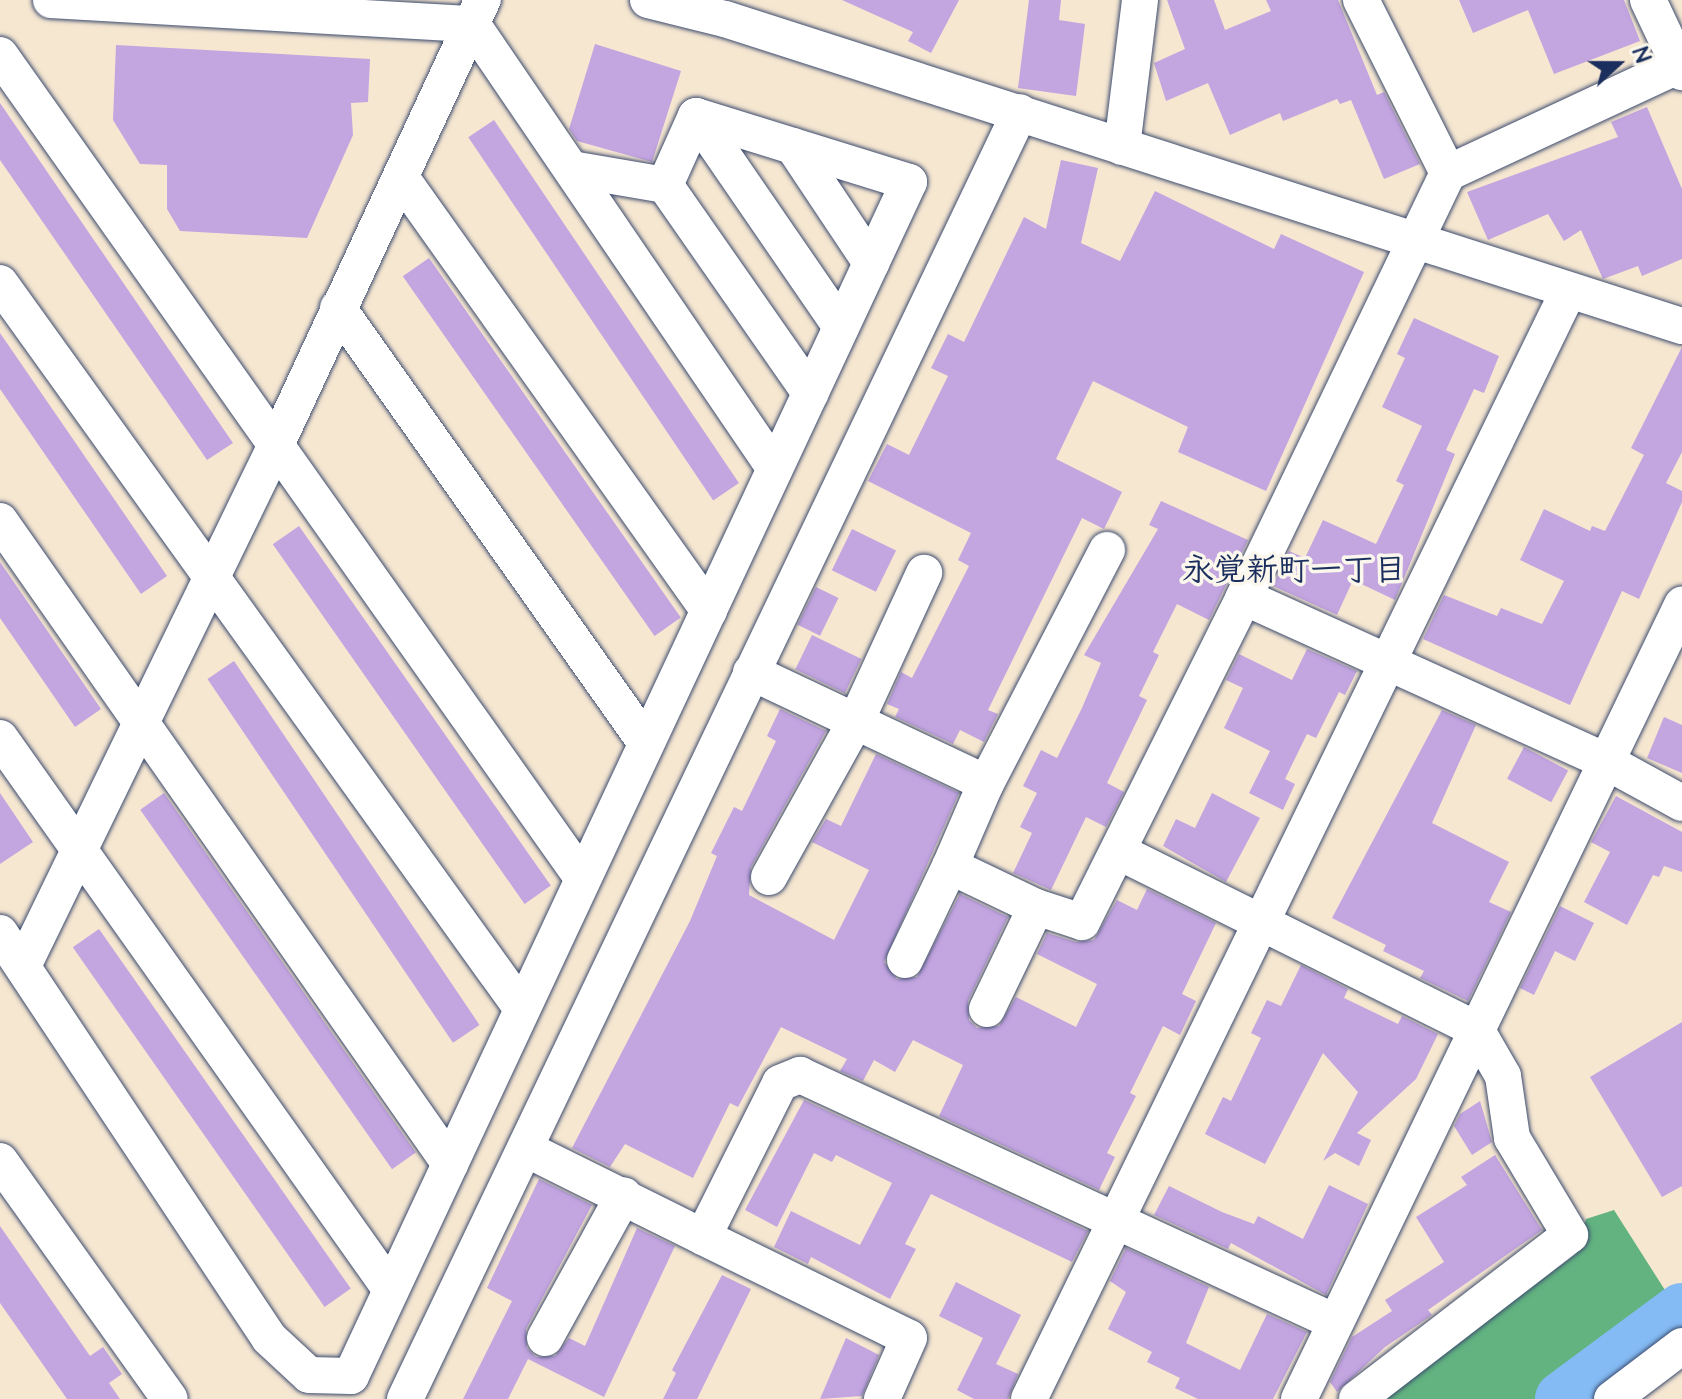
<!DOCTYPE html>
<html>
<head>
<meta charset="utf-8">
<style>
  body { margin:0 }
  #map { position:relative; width:1682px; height:1399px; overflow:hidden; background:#f6e7d1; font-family:"Architects Daughter","Klee One",sans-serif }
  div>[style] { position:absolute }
  .forest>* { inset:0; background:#62b380 }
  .river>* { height:56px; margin:-28px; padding:0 28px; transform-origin:28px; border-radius:28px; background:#84bbf4 }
  .building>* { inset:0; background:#c3a5e0; transform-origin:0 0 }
  .roads { filter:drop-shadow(0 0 2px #3c4b6f) drop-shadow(0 0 2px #3c4b6f) }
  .minor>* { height:36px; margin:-18px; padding:0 18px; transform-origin:18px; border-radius:18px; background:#fff }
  span { translate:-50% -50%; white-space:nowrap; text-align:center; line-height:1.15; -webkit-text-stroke:7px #fbf7ec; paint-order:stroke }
  .neighbourhood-label { font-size:32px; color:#1b2f5e; font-weight:700 }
  .north { position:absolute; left:1578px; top:24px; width:80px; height:80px; -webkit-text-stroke:6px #fbf7ec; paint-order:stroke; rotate:69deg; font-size:22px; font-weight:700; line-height:32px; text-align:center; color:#1b2f5e }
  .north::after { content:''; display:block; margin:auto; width:28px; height:36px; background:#1b2f5e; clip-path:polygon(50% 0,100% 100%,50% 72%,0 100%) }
</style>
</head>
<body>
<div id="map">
  <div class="forest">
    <div style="clip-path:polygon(1614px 1210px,1670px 1298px,1540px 1399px,1382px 1399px,1576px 1254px,1586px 1219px)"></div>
  </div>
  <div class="river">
    <div style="left:1563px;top:1399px;width:148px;rotate:-36.5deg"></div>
  </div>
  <div class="building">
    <div style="clip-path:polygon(842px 0,959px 0,931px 53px,908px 41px,913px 32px)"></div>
    <div style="clip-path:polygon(1029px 0,1061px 0,1059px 20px,1085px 24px,1076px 96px,1018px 88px)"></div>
    <div style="clip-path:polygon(1167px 0,1214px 0,1225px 30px,1271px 11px,1266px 0,1338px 0,1377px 95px,1384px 92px,1420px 164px,1384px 179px,1351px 100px,1340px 104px,1337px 99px,1283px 121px,1280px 113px,1230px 135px,1208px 83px,1166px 101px,1154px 63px,1185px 49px)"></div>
    <div style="clip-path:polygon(1459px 0,1624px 0,1640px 41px,1554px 74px,1528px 10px,1473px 33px)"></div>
    <div style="clip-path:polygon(595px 44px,681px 71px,652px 162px,577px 141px,569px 129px)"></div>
    <div style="clip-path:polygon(116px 45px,370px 59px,368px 102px,351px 103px,353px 135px,307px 238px,180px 231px,167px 209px,167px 165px,140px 164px,113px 120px)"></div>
    <div style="clip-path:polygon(0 103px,233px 443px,207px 460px,0 160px)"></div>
    <div style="clip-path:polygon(1647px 107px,1682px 189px,1682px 259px,1642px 276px,1638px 266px,1603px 279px,1581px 230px,1564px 241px,1548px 214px,1488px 240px,1467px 192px,1618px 137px,1611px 122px)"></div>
    <div style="left:494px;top:120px;width:438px;height:31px;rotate:56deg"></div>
    <div style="clip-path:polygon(1061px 160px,1098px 168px,1081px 243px,1120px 261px,1155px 191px,1274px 249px,1281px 234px,1364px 272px,1266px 491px,1178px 452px,1188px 427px,1093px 381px,1056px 459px,1122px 492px,1104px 529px,1082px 518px,988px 710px,998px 714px,984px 742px,960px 730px,953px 744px,895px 717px,899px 709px,887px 704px,901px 672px,912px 678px,969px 566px,958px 560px,971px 533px,868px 481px,887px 444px,909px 455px,948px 376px,931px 368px,948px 334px,964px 342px,1024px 217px,1046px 229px)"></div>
    <div style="left:429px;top:258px;width:439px;height:32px;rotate:55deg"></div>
    <div style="clip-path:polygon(1414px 318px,1499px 356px,1484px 393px,1474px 389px,1446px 450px,1455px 454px,1395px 600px,1353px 580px,1337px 615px,1273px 586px,1289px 551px,1305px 558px,1323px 520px,1376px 544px,1404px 485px,1396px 481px,1422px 426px,1382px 407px,1405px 358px,1397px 354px)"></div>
    <div style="clip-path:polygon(0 333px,167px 576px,141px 594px,0 389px)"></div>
    <div style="clip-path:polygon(1682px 347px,1682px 452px,1666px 483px,1682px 491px,1682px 502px,1639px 599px,1622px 591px,1570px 705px,1423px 639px,1444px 595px,1497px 616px,1501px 608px,1542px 624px,1564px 581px,1520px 560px,1544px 509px,1590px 531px,1592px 526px,1605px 531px,1644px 455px,1631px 448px)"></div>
    <div style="clip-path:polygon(1161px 501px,1248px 540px,1209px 620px,1177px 604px,1153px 652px,1159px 655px,1139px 696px,1147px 700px,1107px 783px,1124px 792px,1106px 827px,1086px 817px,1051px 890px,1013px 873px,1032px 833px,1020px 827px,1037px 793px,1023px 786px,1041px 750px,1057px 758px,1082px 708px,1101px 663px,1084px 655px,1158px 529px,1149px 525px)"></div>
    <div style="left:299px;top:526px;width:439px;height:32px;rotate:55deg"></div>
    <div style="left:852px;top:529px;width:49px;height:46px;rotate:26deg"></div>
    <div style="clip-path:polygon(0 562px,101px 709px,75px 727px,0 618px)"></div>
    <div style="left:816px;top:587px;width:25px;height:42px;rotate:26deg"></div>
    <div style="left:812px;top:635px;width:55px;height:38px;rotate:26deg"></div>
    <div style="clip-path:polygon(1307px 649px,1357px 671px,1345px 695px,1339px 692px,1316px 738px,1307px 734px,1285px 779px,1295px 784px,1283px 810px,1249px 793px,1270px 751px,1224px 728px,1243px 688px,1226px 680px,1239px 654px,1292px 680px)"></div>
    <div style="left:234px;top:661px;width:439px;height:32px;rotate:56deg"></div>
    <div style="clip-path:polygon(780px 709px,826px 731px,751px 867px,749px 895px,834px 940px,869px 870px,812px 842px,826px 819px,841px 826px,876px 754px,959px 793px,884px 962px,897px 979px,917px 977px,960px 894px,1008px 917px,968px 1001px,969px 1020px,977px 1028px,999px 1026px,1016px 997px,1076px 1027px,1097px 984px,1037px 954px,1047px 933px,1076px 942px,1094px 940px,1117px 900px,1137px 910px,1147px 889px,1216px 923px,1182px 994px,1196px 1001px,1180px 1035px,1163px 1026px,1130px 1093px,1136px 1096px,1107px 1153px,1115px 1157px,1099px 1190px,939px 1116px,963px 1065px,913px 1040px,895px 1072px,874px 1060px,863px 1081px,840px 1071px,847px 1059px,781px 1027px,738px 1107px,730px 1103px,693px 1178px,625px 1144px,610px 1167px,572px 1148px,690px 921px,717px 856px,711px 853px,734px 807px,742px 811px,776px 741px,767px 736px)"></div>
    <div style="clip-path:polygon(1442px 710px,1476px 725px,1432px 823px,1509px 862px,1489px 902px,1511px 912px,1468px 1001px,1420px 978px,1424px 971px,1383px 951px,1386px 945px,1332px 918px)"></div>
    <div style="clip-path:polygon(1664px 717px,1682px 725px,1682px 773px,1647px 758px)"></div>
    <div style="left:1524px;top:747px;width:50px;height:36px;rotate:28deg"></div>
    <div style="clip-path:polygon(0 793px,33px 842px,0 864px)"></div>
    <div style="left:164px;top:793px;width:439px;height:29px;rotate:55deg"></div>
    <div style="clip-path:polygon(1212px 793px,1260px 818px,1226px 882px,1163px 846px,1176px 819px,1195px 828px)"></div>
    <div style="clip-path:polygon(1616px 796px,1682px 832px,1682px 872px,1664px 866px,1659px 877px,1653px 875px,1627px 925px,1584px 902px,1610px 852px,1591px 842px)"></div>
    <div style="clip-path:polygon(1560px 906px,1594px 923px,1575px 961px,1555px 951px,1534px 995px,1520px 988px)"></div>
    <div style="left:99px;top:929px;width:439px;height:32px;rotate:55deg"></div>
    <div style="clip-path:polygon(1301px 965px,1348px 989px,1344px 998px,1398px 1024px,1402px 1016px,1438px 1034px,1416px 1079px,1357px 1133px,1371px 1140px,1359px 1166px,1335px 1153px,1323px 1161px,1358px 1092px,1323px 1053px,1265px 1164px,1205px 1134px,1223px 1097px,1231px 1101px,1261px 1038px,1251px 1033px,1267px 1000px,1281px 1006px)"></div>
    <div style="clip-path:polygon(1682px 1022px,1682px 1186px,1662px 1197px,1590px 1077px)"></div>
    <div style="clip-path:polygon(804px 1100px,1088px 1231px,1072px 1262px,931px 1194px,905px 1244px,916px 1249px,890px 1299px,811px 1257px,808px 1264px,774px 1247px,791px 1211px,860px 1245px,892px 1183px,836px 1155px,832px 1162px,814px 1153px,777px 1227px,745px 1210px)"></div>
    <div style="clip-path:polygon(1480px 1101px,1492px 1142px,1472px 1155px,1454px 1126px,1460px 1114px)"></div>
    <div style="clip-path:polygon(1495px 1155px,1542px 1230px,1428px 1310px,1432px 1315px,1385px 1347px,1337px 1392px,1330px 1382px,1352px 1337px,1392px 1311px,1385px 1300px,1444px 1262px,1416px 1217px,1467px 1185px,1461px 1177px)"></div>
    <div style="clip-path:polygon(539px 1179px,592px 1205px,526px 1329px,527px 1348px,536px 1357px,555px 1356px,569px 1338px,585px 1346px,637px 1228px,675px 1246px,604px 1397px,528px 1359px,508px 1399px,463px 1399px,512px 1301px,487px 1288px)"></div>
    <div style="clip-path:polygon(1329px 1185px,1368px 1204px,1326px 1295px,1231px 1243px,1228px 1249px,1154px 1215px,1169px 1186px,1222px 1212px,1254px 1224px,1258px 1216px,1303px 1239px)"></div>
    <div style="clip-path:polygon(0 1226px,90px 1356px,103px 1347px,122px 1374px,109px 1383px,120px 1399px,67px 1399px,0 1303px)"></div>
    <div style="clip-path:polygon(1126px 1248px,1209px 1287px,1186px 1343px,1240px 1370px,1267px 1314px,1307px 1332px,1273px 1399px,1198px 1399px,1175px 1388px,1180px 1378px,1147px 1362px,1152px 1352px,1108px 1329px,1126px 1292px,1110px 1281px)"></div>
    <div style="clip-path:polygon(722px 1275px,751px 1289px,697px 1399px,663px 1399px,676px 1373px,672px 1370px)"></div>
    <div style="clip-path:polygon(956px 1282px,1021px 1315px,996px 1364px,1018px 1374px,1008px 1399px,974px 1399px,957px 1390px,983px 1338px,939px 1316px)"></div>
    <div style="clip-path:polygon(846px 1338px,879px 1355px,862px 1396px,820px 1399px)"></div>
  </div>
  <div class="roads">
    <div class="minor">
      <div style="left:51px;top:0;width:422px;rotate:3.3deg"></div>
      <div style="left:472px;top:24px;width:538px;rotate:55.75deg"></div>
      <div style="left:648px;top:0;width:79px;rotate:13.9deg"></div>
      <div style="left:725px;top:19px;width:1005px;rotate:17.79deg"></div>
      <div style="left:1361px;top:0;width:194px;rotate:63.3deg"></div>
      <div style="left:1448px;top:173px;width:258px;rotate:-25deg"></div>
      <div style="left:1648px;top:0;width:80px;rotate:64.7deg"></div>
      <div style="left:0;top:55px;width:1009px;rotate:54.72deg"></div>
      <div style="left:696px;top:116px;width:256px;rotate:55.5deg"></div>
      <div style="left:793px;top:146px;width:141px;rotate:56.3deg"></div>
      <div style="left:1122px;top:147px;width:148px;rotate:-83deg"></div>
      <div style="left:1448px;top:173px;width:471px;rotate:115.7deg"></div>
      <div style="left:1244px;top:597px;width:399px;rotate:24.4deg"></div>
      <div style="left:1607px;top:762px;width:85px;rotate:28.7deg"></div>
      <div style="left:402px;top:179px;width:530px;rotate:54.6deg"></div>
      <div style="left:665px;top:185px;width:254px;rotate:55.1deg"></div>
      <div style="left:0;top:283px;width:894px;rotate:54.28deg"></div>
      <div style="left:338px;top:308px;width:533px;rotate:54.7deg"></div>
      <div style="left:0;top:521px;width:785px;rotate:55.01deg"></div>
      <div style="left:1107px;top:550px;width:263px;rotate:117.4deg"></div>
      <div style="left:986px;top:783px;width:90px;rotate:113.4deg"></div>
      <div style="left:950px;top:866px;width:95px;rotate:25.5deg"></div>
      <div style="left:1036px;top:907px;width:48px;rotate:18.1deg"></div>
      <div style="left:1082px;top:922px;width:363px;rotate:-63.5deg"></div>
      <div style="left:751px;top:672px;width:260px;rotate:25.3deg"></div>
      <div style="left:0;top:738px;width:676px;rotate:54.69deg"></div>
      <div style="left:1121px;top:853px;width:396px;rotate:26.4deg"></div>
      <div style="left:1476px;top:1029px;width:54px;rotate:60.1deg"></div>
      <div style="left:1503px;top:1076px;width:63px;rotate:81.7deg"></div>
      <div style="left:1512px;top:1138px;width:113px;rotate:59.1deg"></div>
      <div style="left:1570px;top:1235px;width:269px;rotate:142.4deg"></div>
      <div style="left:769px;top:877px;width:181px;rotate:-60.9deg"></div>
      <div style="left:857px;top:719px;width:161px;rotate:-65.3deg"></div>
      <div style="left:0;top:933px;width:486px;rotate:56.4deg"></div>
      <div style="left:269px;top:1338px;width:54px;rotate:42.8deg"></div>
      <div style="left:309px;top:1375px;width:42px;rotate:1.4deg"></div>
      <div style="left:351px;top:1376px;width:1318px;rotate:-64.95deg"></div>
      <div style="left:909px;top:182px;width:223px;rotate:-162.8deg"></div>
      <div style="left:696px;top:116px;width:76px;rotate:114.2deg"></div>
      <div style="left:665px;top:185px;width:95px;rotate:-170.3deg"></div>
      <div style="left:905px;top:960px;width:104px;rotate:-64.4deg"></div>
      <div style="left:23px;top:966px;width:579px;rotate:-64.1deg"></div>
      <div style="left:276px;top:445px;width:491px;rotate:-65.1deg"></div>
      <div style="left:987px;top:1009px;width:113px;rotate:-64.3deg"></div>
      <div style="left:526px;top:1149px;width:198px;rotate:26.4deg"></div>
      <div style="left:703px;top:1237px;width:172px;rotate:-63.4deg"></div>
      <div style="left:780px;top:1083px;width:22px;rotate:-22deg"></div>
      <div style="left:800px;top:1075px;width:589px;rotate:24.78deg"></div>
      <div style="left:0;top:1161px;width:292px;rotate:54.5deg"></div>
      <div style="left:703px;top:1237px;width:229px;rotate:26.1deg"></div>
      <div style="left:909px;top:1338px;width:67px;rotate:113.9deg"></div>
      <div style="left:545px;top:1338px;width:163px;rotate:-61.1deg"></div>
      <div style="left:405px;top:1399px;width:1426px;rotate:-64.46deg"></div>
      <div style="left:1029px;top:1399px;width:1231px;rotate:-64.04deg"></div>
      <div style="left:1299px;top:1399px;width:882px;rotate:-64.25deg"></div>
      <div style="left:1612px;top:1399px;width:88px;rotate:-37.1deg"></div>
    </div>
  </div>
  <div class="neighbourhood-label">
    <span style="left:1294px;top:571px">永覚新町一丁目</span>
  </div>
  <div class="north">N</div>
</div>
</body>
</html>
